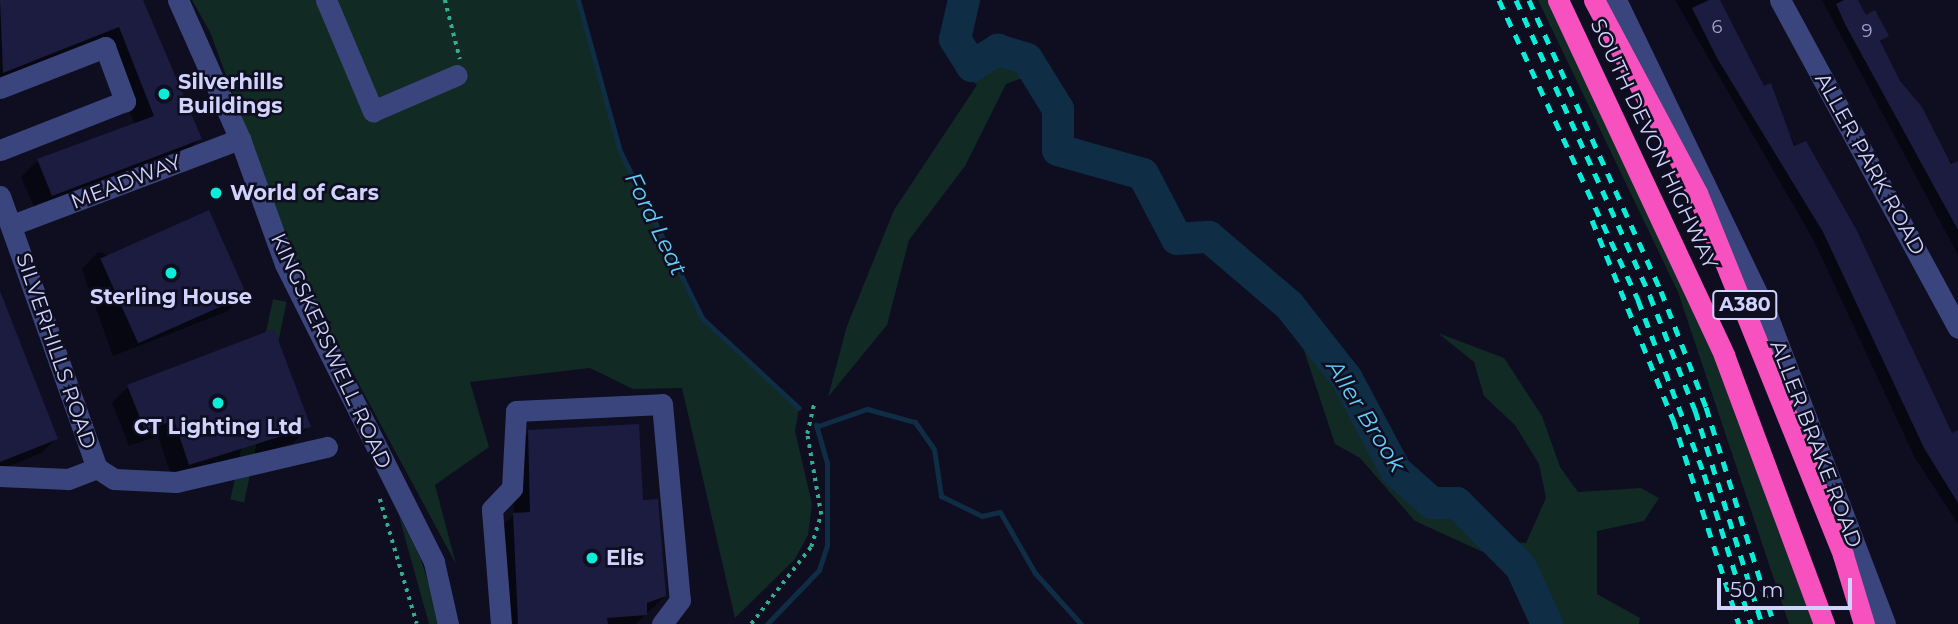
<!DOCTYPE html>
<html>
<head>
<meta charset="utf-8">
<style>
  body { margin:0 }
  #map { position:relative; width:1958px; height:624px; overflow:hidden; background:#0e0e20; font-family:Montserrat,sans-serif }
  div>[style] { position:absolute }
  .green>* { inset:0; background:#112a24; transform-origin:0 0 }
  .shadow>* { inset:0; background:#0007 }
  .stream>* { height:5px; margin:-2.5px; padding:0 2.5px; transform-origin:2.5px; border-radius:2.5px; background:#0f2d44 }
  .river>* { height:32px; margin:-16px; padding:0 16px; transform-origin:16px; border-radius:16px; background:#0f2d44 }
  .building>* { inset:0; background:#1c1b40; transform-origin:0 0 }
  .path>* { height:3.5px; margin-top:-1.75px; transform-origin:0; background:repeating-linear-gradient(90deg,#34ad8f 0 3.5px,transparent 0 8.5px) }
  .minor>* { height:21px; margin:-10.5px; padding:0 10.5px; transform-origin:10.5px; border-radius:10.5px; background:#3b457d }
  .highway>* { height:21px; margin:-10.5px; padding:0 10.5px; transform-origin:10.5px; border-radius:10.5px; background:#f751bf }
  .rail>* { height:5px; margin-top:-2.5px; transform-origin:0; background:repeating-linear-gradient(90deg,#0bedd9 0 10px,transparent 0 19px) }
  .dots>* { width:19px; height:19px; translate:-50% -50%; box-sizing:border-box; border:4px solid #0e0e20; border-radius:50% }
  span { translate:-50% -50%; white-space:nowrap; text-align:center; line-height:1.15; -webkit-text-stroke:5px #0e0e20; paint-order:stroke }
  .number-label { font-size:18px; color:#a3a5ce }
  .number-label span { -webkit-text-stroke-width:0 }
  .shield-label span { padding:2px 5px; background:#0e0e20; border:2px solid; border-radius:5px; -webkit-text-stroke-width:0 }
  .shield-label { font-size:19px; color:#d0d3fd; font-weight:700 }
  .poi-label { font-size:21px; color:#d0d3fd; font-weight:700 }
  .left { translate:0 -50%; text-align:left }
  .street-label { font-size:21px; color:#d0d3fd }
  .water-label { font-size:23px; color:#63cef8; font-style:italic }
  .scale { position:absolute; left:1717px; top:578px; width:135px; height:32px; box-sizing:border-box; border:4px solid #d0d3fd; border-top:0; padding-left:9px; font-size:21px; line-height:24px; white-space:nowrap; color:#d0d3fd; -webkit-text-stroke:5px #0e0e20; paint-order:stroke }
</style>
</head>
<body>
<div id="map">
  <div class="green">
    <div style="clip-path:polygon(192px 0,578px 0,620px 151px,702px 318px,799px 408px,795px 431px,812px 504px,808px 535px,795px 559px,735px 618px,682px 388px,633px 389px,590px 368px,470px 382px,489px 447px,435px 485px,456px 564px,300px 275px,210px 32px)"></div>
    <div style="clip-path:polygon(1538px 0,1554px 0,1667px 219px,1820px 624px,1789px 624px,1678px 292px)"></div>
    <div style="clip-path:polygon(955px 39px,980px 45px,1008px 39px,1032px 51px,1036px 73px,1006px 84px,965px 166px,909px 240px,887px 325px,828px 397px,847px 326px,894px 210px,977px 85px,955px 66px)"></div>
    <div style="left:273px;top:299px;width:14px;height:205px;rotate:12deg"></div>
    <div style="clip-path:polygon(1289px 305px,1347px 379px,1396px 471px,1432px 502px,1456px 508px,1500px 541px,1526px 543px,1546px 498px,1539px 464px,1515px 425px,1484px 396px,1474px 362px,1438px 333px,1504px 358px,1542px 416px,1560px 467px,1578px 492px,1641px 488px,1659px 498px,1644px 521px,1597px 531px,1597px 594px,1640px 618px,1639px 624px,1543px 624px,1505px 562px,1415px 521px,1360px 458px,1335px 444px)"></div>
    <div style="clip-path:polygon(399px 516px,420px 557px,442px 624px,429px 624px)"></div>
  </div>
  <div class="shadow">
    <div style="clip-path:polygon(0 0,141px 0,200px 139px,183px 155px,36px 211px,21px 177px,38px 160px,135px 125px,102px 43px,0 83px)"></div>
    <div style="clip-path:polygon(1675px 0,1717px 0,1958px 447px,1958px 524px,1915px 458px,1814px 241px)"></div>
    <div style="clip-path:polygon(1822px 0,1857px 0,1865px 18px,1887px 36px,1879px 43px,1899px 82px,1958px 173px,1958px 255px)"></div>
    <div style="clip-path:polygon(98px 252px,244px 295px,228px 311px,113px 356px,82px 269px)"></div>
    <div style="clip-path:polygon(0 293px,56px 439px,41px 453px,0 470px)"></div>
    <div style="clip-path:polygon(128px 387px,309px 427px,293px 443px,173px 481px,158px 436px,129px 446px,112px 403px)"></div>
    <div style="clip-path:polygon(529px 432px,641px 502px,665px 596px,636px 624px,502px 624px,497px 531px,514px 514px,513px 448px)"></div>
  </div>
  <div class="stream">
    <div style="left:578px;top:0;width:157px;rotate:74.5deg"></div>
    <div style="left:620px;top:151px;width:186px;rotate:63.8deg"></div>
    <div style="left:702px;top:318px;width:132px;rotate:42.9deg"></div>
    <div style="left:818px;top:426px;width:52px;rotate:-19.1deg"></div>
    <div style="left:867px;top:409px;width:50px;rotate:15.2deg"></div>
    <div style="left:915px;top:422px;width:33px;rotate:55deg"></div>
    <div style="left:934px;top:449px;width:48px;rotate:81.5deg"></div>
    <div style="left:941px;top:496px;width:46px;rotate:26deg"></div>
    <div style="left:982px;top:516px;width:18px;rotate:-13deg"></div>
    <div style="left:1000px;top:512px;width:70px;rotate:60.2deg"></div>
    <div style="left:1035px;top:573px;width:69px;rotate:48deg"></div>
    <div style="left:767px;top:624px;width:75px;rotate:-46.1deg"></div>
    <div style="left:819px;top:570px;width:26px;rotate:-72deg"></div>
    <div style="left:827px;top:545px;width:82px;rotate:-90deg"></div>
    <div style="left:827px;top:463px;width:40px;rotate:-106deg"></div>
  </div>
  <div class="river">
    <div style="left:964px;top:0;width:40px;rotate:103deg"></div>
    <div style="left:955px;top:39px;width:32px;rotate:58deg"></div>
    <div style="left:972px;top:66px;width:31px;rotate:-32deg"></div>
    <div style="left:998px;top:50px;width:30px;rotate:17deg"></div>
    <div style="left:1027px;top:59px;width:59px;rotate:58.2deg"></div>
    <div style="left:1058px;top:109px;width:41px;rotate:90deg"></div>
    <div style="left:1058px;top:150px;width:88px;rotate:15.8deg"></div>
    <div style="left:1143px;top:174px;width:73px;rotate:62.4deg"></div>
    <div style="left:1177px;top:239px;width:32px;rotate:-4deg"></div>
    <div style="left:1209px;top:237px;width:105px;rotate:40.4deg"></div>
    <div style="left:1289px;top:305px;width:94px;rotate:51.9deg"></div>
    <div style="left:1347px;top:379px;width:104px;rotate:62deg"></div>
    <div style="left:1396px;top:471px;width:48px;rotate:41.6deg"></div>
    <div style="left:1432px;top:503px;width:25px"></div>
    <div style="left:1457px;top:503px;width:91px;rotate:45deg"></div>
    <div style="left:1521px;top:567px;width:63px;rotate:65.5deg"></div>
  </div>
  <div class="building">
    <div style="clip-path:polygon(0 0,143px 0,202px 139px,52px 196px,37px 159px,154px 116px,119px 27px,3px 73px)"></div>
    <div style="clip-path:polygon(1709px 0,1720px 0,1764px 86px,1771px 83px,1794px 146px,1806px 141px,1856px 229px,1952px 433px,1958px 430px,1958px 503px,1924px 448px,1823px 232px,1717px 58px,1692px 8px)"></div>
    <div style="clip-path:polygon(1844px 0,1858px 0,1866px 15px,1875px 10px,1889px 36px,1880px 41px,1900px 81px,1922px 107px,1951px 164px,1958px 161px,1958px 230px,1846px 26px,1836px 4px)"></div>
    <div style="left:209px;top:210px;width:93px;height:119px;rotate:66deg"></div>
    <div style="clip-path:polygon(0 291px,58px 439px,0 462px)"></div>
    <div style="clip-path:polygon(274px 329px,311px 427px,189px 465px,174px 420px,145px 431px,127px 385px)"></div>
    <div style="clip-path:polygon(639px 424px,643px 500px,658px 499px,666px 596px,647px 603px,647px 615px,607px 618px,608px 624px,518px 624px,513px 513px,530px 512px,528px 430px)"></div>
  </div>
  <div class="path">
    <div style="left:445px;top:0;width:61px;rotate:75.7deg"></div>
    <div style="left:380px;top:499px;width:130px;rotate:73.5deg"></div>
    <div style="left:751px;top:624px;width:98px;rotate:-52.1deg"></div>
    <div style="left:811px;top:547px;width:34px;rotate:-73deg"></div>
    <div style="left:821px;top:515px;width:82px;rotate:-99.8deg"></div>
    <div style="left:807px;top:434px;width:31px;rotate:-77deg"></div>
  </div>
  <div class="minor">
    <div style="left:178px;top:0;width:152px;rotate:66deg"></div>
    <div style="left:240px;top:139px;width:133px;rotate:70.2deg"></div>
    <div style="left:285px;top:264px;width:333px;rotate:63.4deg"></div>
    <div style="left:434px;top:562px;width:64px;rotate:77.3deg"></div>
    <div style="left:326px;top:0;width:121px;rotate:67.1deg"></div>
    <div style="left:373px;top:111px;width:91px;rotate:-23.2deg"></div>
    <div style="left:1616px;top:0;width:341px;rotate:64.3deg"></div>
    <div style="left:1764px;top:307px;width:339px;rotate:69.1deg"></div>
    <div style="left:1780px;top:0;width:373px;rotate:61.5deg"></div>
    <div style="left:0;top:88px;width:113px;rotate:-21.3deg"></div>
    <div style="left:105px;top:47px;width:58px;rotate:69.7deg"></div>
    <div style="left:125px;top:101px;width:134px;rotate:158.6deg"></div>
    <div style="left:0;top:196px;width:289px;rotate:70.4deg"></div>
    <div style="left:97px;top:468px;width:31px;rotate:159deg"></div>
    <div style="left:68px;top:479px;width:68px;rotate:-177.5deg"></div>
    <div style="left:12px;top:225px;width:244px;rotate:-20.7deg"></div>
    <div style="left:97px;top:468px;width:20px;rotate:33deg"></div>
    <div style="left:114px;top:479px;width:62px;rotate:2.8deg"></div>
    <div style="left:176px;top:482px;width:155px;rotate:-13.1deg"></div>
    <div style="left:501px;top:624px;width:115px;rotate:-94.5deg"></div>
    <div style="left:492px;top:509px;width:29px;rotate:-46deg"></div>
    <div style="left:512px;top:488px;width:77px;rotate:-87deg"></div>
    <div style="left:516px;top:411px;width:146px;rotate:-2.7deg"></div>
    <div style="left:662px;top:404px;width:197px;rotate:84.8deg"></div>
    <div style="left:680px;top:600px;width:30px;rotate:127deg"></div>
  </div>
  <div class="highway">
    <div style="left:1558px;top:0;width:392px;rotate:64.9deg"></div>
    <div style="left:1724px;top:355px;width:287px;rotate:69.6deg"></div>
    <div style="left:1594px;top:0;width:219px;rotate:61.9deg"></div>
    <div style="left:1697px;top:193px;width:390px;rotate:68deg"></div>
    <div style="left:1843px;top:555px;width:72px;rotate:73.1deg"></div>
  </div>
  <div class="rail">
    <div style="left:1499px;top:0;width:331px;rotate:65.1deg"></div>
    <div style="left:1638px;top:300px;width:186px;rotate:69.2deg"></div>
    <div style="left:1704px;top:474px;width:157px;rotate:72.6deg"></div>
    <div style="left:1516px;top:0;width:325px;rotate:65.6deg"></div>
    <div style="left:1650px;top:296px;width:123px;rotate:68.5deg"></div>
    <div style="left:1695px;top:410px;width:224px;rotate:72.6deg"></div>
    <div style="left:1529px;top:0;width:320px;rotate:65.6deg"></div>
    <div style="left:1661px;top:291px;width:124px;rotate:68.8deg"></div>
    <div style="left:1706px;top:407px;width:227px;rotate:72.6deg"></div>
    <div style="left:1592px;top:220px;width:215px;rotate:67.9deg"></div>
    <div style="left:1673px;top:419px;width:215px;rotate:72.2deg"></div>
  </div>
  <div class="dots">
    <div style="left:164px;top:94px;background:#0bedd9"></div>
    <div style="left:216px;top:193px;background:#0bedd9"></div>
    <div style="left:171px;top:273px;background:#0bedd9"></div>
    <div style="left:218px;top:403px;background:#0bedd9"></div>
    <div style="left:592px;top:558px;background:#0bedd9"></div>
  </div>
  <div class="number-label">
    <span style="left:1717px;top:27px">6</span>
    <span style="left:1867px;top:31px">9</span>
  </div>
  <div class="shield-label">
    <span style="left:1745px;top:305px">A380</span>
  </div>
  <div class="poi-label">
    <span class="left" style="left:178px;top:94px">Silverhills<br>Buildings</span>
    <span class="left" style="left:230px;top:193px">World of Cars</span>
    <span style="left:171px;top:297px">Sterling House</span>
    <span style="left:218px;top:427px">CT Lighting Ltd</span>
    <span class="left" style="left:606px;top:558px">Elis</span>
  </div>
  <div class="street-label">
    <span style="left:1654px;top:144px;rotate:65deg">SOUTH DEVON HIGHWAY</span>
    <span style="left:1870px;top:164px;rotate:61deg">ALLER PARK ROAD</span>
    <span style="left:126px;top:182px;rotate:-21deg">MEADWAY</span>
    <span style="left:56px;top:351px;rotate:71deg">SILVERHILLS ROAD</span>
    <span style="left:331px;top:351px;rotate:65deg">KINGSKERSWELL ROAD</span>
    <span style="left:1816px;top:444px;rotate:69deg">ALLER BRAKE ROAD</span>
  </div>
  <div class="water-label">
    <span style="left:656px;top:224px;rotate:64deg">Ford Leat</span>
    <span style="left:1366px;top:416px;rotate:58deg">Aller Brook</span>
  </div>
  <div class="scale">50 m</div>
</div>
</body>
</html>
